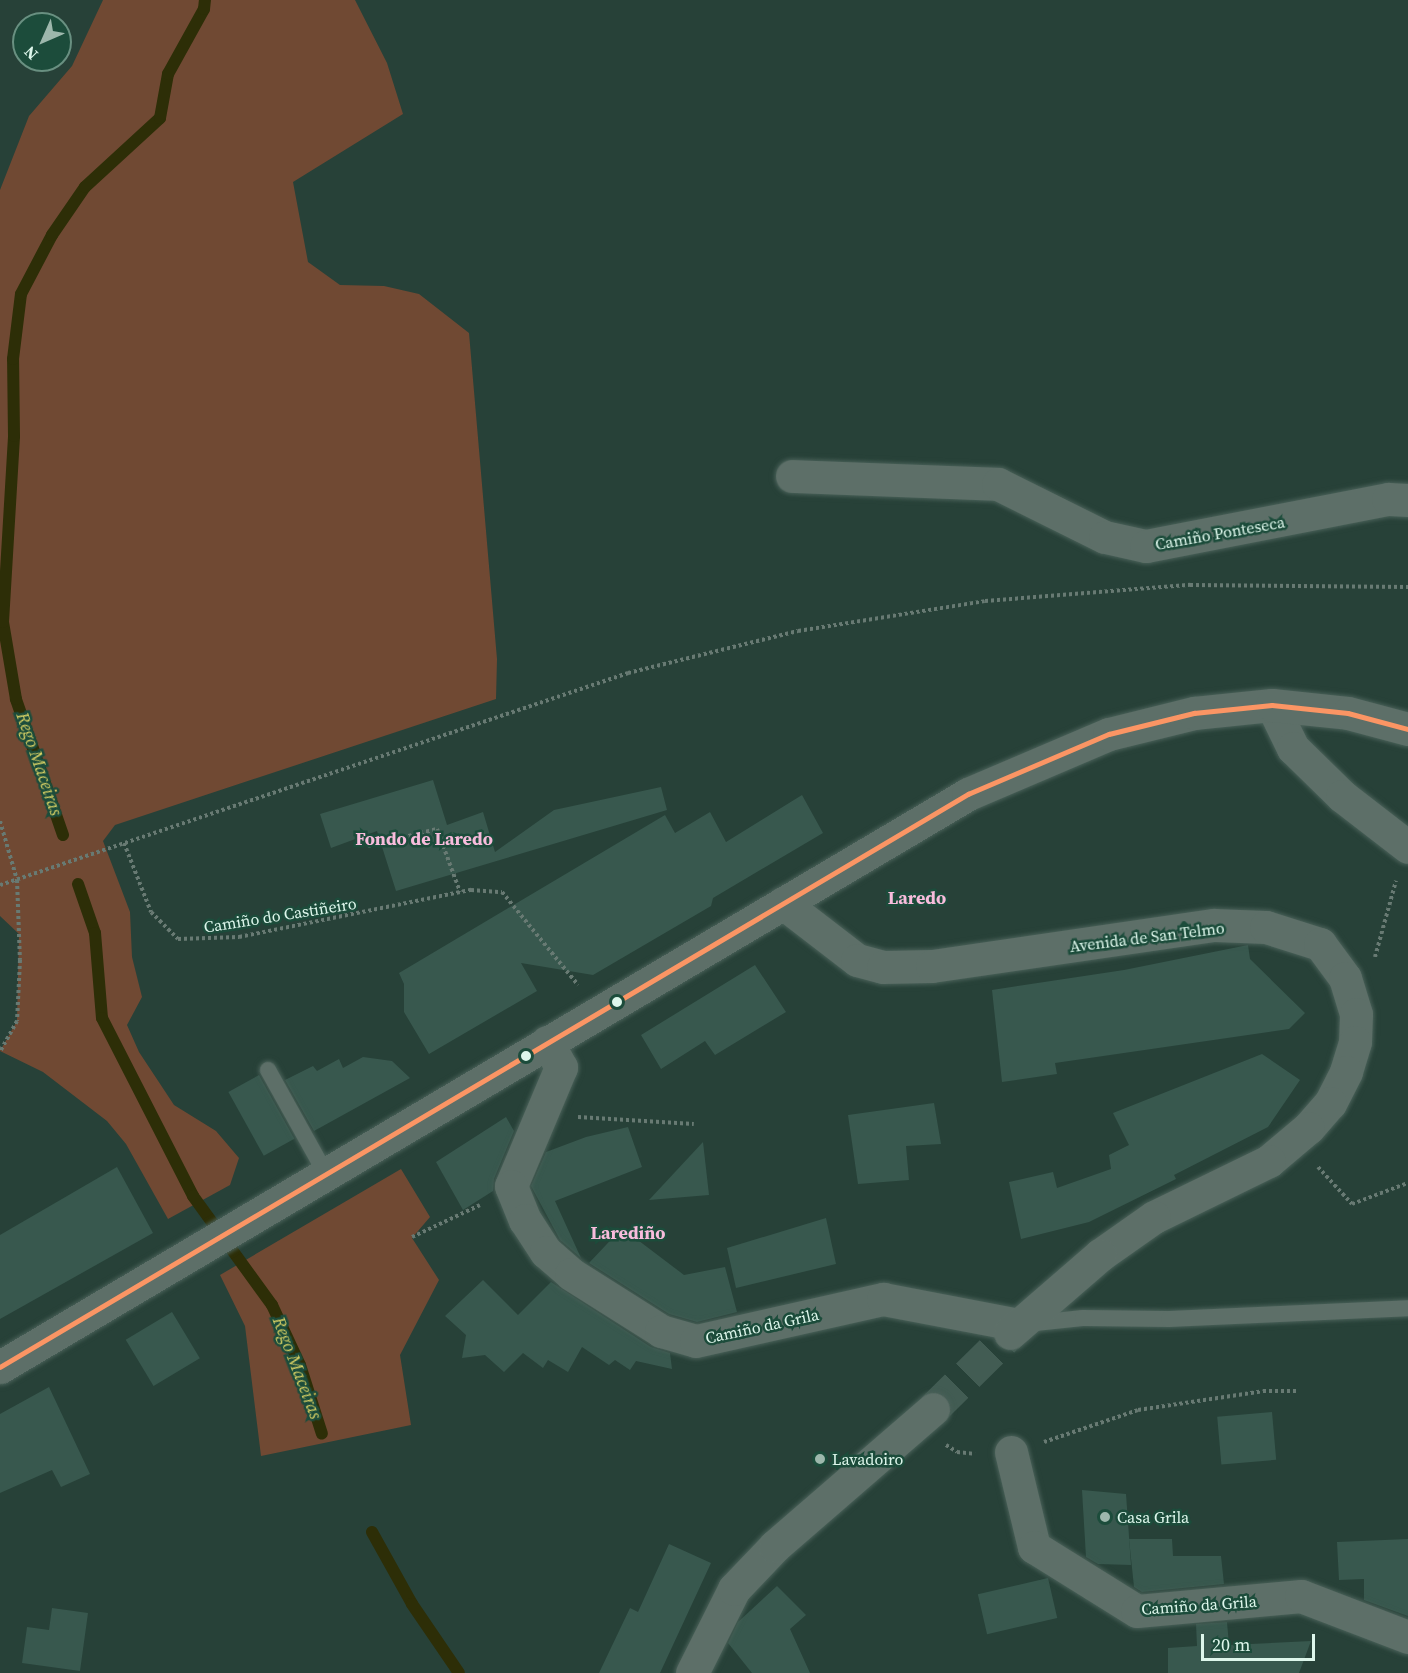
<!DOCTYPE html>
<html>
<head>
<meta charset="utf-8">
<style>
  body { margin:0 }
  #map { position:relative; width:1408px; height:1673px; overflow:hidden; background:#274138; font-family:"Source Serif 4",serif }
  div>[style] { position:absolute }
  .green>* { inset:0; background:#704933 }
  .stream>* { height:12px; margin:-6px; padding:0 6px; transform-origin:6px; border-radius:6px; background:#2d2e07 }
  .building>* { inset:0; background:#38584e; transform-origin:0 0 }
  .minor-tunnel>* { height:33px; margin-top:-16.5px; transform-origin:0; background:repeating-linear-gradient(90deg,#425c53 0 33px,transparent 0 49px) }
  .path>* { height:4px; margin-top:-2px; transform-origin:0; background:repeating-linear-gradient(90deg,#687a73 0 3px,transparent 0 6px) }
  .roads { filter:drop-shadow(0 0 2px #496058) drop-shadow(0 0 2px #496058) }
  .service>* { height:16px; margin:-8px; padding:0 8px; transform-origin:8px; border-radius:8px; background:#5d6f68 }
  .minor>* { height:33px; margin:-16.5px; padding:0 16.5px; transform-origin:16.5px; border-radius:16.5px; background:#5d6f68 }
  .tertiary>* { height:33px; margin:-16.5px; padding:0 16.5px; transform-origin:16.5px; border-radius:16.5px; background:#5d6f68 }
  .secondary>* { height:33px; margin:-16.5px; padding:0 16.5px; transform-origin:16.5px; border-radius:16.5px; background:#5d6f68 }
  .bus-1>* { height:4.5px; margin:-2.25px; padding:0 2.25px; transform-origin:2.25px; border-radius:2.25px; background:#fb9564 }
  .dots>* { width:16px; height:16px; translate:-50% -50%; box-sizing:border-box; border:3px solid #1c4c3b; border-radius:50% }
  span { translate:-50% -50%; white-space:nowrap; text-align:center; line-height:1.15; -webkit-text-stroke:5px #1c4c3b; paint-order:stroke }
  .street-label { font-size:16px; color:#ddf6eb }
  .poi-label { font-size:16px; color:#ddf6eb }
  .left { translate:0 -50%; text-align:left }
  .water-label { font-size:18px; color:#d4ce64; font-style:italic }
  .neighbourhood-label { font-size:18px; color:#f8bcdc; font-weight:700 }
  .north { position:absolute; left:12px; top:12px; width:60px; height:60px; box-sizing:border-box; background:#1c4c3b; border:2px solid #699081; border-radius:50%; rotate:225deg; font-size:16px; font-weight:700; line-height:24px; text-align:center; color:#ddf6eb }
  .north::after { content:''; display:block; margin:auto; width:21px; height:27px; background:#9db7ac; clip-path:polygon(50% 0,100% 100%,50% 72%,0 100%) }
  .scale { position:absolute; left:1201px; top:1634px; width:114px; height:27px; box-sizing:border-box; border:3px solid #ddf6eb; border-top:0; padding-left:8px; font-size:18px; line-height:21px; white-space:nowrap; color:#ddf6eb; -webkit-text-stroke:4px #1c4c3b; paint-order:stroke }
</style>
</head>
<body>
<div id="map">
  <div class="green">
    <div style="clip-path:polygon(103px 0,355px 0,387px 63px,403px 114px,293px 182px,308px 262px,340px 285px,384px 286px,419px 294px,469px 333px,497px 659px,496px 699px,115px 825px,103px 841px,130px 912px,132px 957px,142px 997px,127px 1025px,139px 1052px,174px 1105px,216px 1131px,239px 1158px,230px 1185px,168px 1219px,126px 1144px,107px 1121px,43px 1072px,0 1051px,17px 1021px,19px 934px,0 916px,0 190px,29px 116px,72px 66px)"></div>
    <div style="clip-path:polygon(401px 1169px,430px 1217px,412px 1238px,439px 1280px,400px 1355px,411px 1425px,261px 1456px,245px 1326px,220px 1275px)"></div>
  </div>
  <div class="stream">
    <div style="left:63px;top:835px;width:144px;rotate:-109.1deg"></div>
    <div style="left:16px;top:699px;width:78px;rotate:-99.6deg"></div>
    <div style="left:3px;top:622px;width:186px;rotate:-86.6deg"></div>
    <div style="left:14px;top:436px;width:77px;rotate:-90.7deg"></div>
    <div style="left:13px;top:359px;width:65px;rotate:-83deg"></div>
    <div style="left:21px;top:294px;width:67px;rotate:-62.3deg"></div>
    <div style="left:52px;top:235px;width:58px;rotate:-55.5deg"></div>
    <div style="left:85px;top:187px;width:102px;rotate:-42.6deg"></div>
    <div style="left:160px;top:118px;width:45px;rotate:-79.7deg"></div>
    <div style="left:168px;top:74px;width:74px;rotate:-61deg"></div>
    <div style="left:204px;top:9px;width:9px;rotate:-84deg"></div>
    <div style="left:78px;top:884px;width:52px;rotate:70.9deg"></div>
    <div style="left:95px;top:933px;width:85px;rotate:85.3deg"></div>
    <div style="left:102px;top:1018px;width:200px;rotate:62.9deg"></div>
    <div style="left:193px;top:1196px;width:135px;rotate:54.1deg"></div>
    <div style="left:272px;top:1305px;width:66px;rotate:65deg"></div>
    <div style="left:300px;top:1365px;width:72px;rotate:72.3deg"></div>
    <div style="left:372px;top:1532px;width:82px;rotate:60.9deg"></div>
    <div style="left:412px;top:1604px;width:83px;rotate:55.7deg"></div>
  </div>
  <div class="building">
    <div style="clip-path:polygon(433px 780px,447px 825px,483px 812px,495px 852px,554px 810px,661px 787px,667px 810px,396px 891px,377px 831px,331px 848px,320px 814px)"></div>
    <div style="clip-path:polygon(802px 795px,823px 833px,713px 898px,711px 906px,593px 975px,521px 963px,537px 991px,429px 1054px,404px 1012px,404px 984px,399px 973px,665px 815px,675px 833px,710px 812px,726px 842px)"></div>
    <div style="clip-path:polygon(1248px 945px,1250px 959px,1305px 1013px,1289px 1029px,1055px 1063px,1057px 1074px,1002px 1082px,992px 990px,1124px 970px)"></div>
    <div style="clip-path:polygon(755px 965px,786px 1012px,715px 1055px,705px 1041px,661px 1069px,641px 1035px)"></div>
    <div style="clip-path:polygon(1262px 1054px,1300px 1080px,1268px 1127px,1174px 1175px,1176px 1179px,1089px 1222px,1021px 1239px,1009px 1182px,1053px 1172px,1057px 1188px,1111px 1169px,1109px 1155px,1129px 1145px,1113px 1113px)"></div>
    <div style="clip-path:polygon(363px 1057px,392px 1061px,410px 1078px,314px 1131px,285px 1080px,313px 1066px,317px 1071px,339px 1059px,343px 1068px)"></div>
    <div style="left:259px;top:1075px;width:73px;height:35px;rotate:61deg"></div>
    <div style="clip-path:polygon(934px 1103px,941px 1144px,906px 1146px,909px 1180px,858px 1184px,848px 1115px)"></div>
    <div style="clip-path:polygon(506px 1117px,514px 1131px,494px 1179px,493px 1191px,463px 1210px,436px 1162px)"></div>
    <div style="clip-path:polygon(628px 1127px,642px 1167px,555px 1201px,581px 1258px,560px 1240px,531px 1186px,546px 1152px,586px 1137px)"></div>
    <div style="clip-path:polygon(703px 1142px,709px 1195px,649px 1200px)"></div>
    <div style="clip-path:polygon(117px 1167px,153px 1233px,0 1319px,0 1235px)"></div>
    <div style="clip-path:polygon(826px 1218px,836px 1264px,736px 1288px,727px 1248px)"></div>
    <div style="clip-path:polygon(622px 1228px,684px 1275px,725px 1267px,737px 1312px,697px 1322px,669px 1314px,589px 1263px)"></div>
    <div style="clip-path:polygon(483px 1280px,518px 1315px,551px 1282px,651px 1347px,670px 1353px,672px 1369px,636px 1361px,630px 1370px,615px 1360px,609px 1365px,582px 1347px,568px 1372px,548px 1360px,543px 1368px,523px 1353px,504px 1372px,485px 1355px,462px 1358px,466px 1335px,445px 1316px)"></div>
    <div style="left:172px;top:1312px;width:54px;height:54px;rotate:59deg"></div>
    <div style="clip-path:polygon(49px 1387px,90px 1474px,61px 1487px,52px 1470px,0 1493px,0 1414px)"></div>
    <div style="left:1272px;top:1412px;width:48px;height:55px;rotate:85deg"></div>
    <div style="clip-path:polygon(1082px 1490px,1126px 1494px,1131px 1565px,1098px 1564px,1086px 1557px)"></div>
    <div style="clip-path:polygon(1129px 1539px,1172px 1539px,1173px 1556px,1221px 1556px,1224px 1584px,1142px 1592px,1134px 1587px)"></div>
    <div style="clip-path:polygon(1408px 1539px,1408px 1616px,1364px 1600px,1364px 1579px,1339px 1580px,1337px 1542px)"></div>
    <div style="clip-path:polygon(669px 1544px,711px 1563px,660px 1673px,599px 1673px,630px 1608px,638px 1612px)"></div>
    <div style="left:1048px;top:1578px;width:41px;height:72px;rotate:77deg"></div>
    <div style="clip-path:polygon(777px 1586px,806px 1615px,790px 1629px,810px 1673px,752px 1673px,728px 1643px,738px 1622px)"></div>
    <div style="clip-path:polygon(52px 1608px,88px 1613px,80px 1671px,22px 1663px,27px 1627px,49px 1630px)"></div>
    <div style="clip-path:polygon(1227px 1622px,1229px 1645px,1311px 1641px,1299px 1673px,1168px 1673px,1168px 1648px,1197px 1646px,1196px 1624px)"></div>
  </div>
  <div class="minor-tunnel">
    <div style="left:933px;top:1409px;width:108px;rotate:-44.6deg"></div>
  </div>
  <div class="path">
    <div style="left:0;top:821px;width:61px;rotate:73.9deg"></div>
    <div style="left:17px;top:880px;width:80px;rotate:87.9deg"></div>
    <div style="left:20px;top:960px;width:61px;rotate:92.8deg"></div>
    <div style="left:17px;top:1021px;width:35px;rotate:119deg"></div>
    <div style="left:124px;top:843px;width:74px;rotate:68.6deg"></div>
    <div style="left:151px;top:912px;width:38px;rotate:45deg"></div>
    <div style="left:178px;top:939px;width:61px;rotate:-1.9deg"></div>
    <div style="left:239px;top:937px;width:237px;rotate:-11.5deg"></div>
    <div style="left:471px;top:890px;width:31px;rotate:4deg"></div>
    <div style="left:502px;top:892px;width:120px;rotate:50.7deg"></div>
    <div style="left:368px;top:846px;width:71px;rotate:-13.8deg"></div>
    <div style="left:437px;top:829px;width:67px;rotate:69.9deg"></div>
    <div style="left:0;top:885px;width:663px;rotate:-18.65deg"></div>
    <div style="left:628px;top:673px;width:175px;rotate:-13.9deg"></div>
    <div style="left:798px;top:631px;width:189px;rotate:-9.1deg"></div>
    <div style="left:985px;top:601px;width:206px;rotate:-4.5deg"></div>
    <div style="left:1190px;top:585px;width:218px;rotate:0.5deg"></div>
    <div style="left:1375px;top:957px;width:79px;rotate:-74.6deg"></div>
    <div style="left:578px;top:1117px;width:116px;rotate:3.5deg"></div>
    <div style="left:1318px;top:1167px;width:50px;rotate:47.4deg"></div>
    <div style="left:1352px;top:1204px;width:60px;rotate:-20.6deg"></div>
    <div style="left:412px;top:1237px;width:75px;rotate:-25.2deg"></div>
    <div style="left:1044px;top:1442px;width:99px;rotate:-18.8deg"></div>
    <div style="left:1138px;top:1410px;width:126px;rotate:-8.6deg"></div>
    <div style="left:1263px;top:1391px;width:36px"></div>
    <div style="left:946px;top:1445px;width:13px;rotate:32deg"></div>
    <div style="left:957px;top:1452px;width:18px;rotate:6deg"></div>
  </div>
  <div class="roads">
    <div class="service">
      <div style="left:268px;top:1070px;width:119px;rotate:60.9deg"></div>
      <div style="left:1026px;top:1324px;width:57px;rotate:-6deg"></div>
      <div style="left:1083px;top:1318px;width:86px;rotate:0.7deg"></div>
      <div style="left:1169px;top:1319px;width:239px;rotate:-2.6deg"></div>
    </div>
    <div class="minor">
      <div style="left:792px;top:476px;width:206px;rotate:2.2deg"></div>
      <div style="left:998px;top:484px;width:119px;rotate:26.4deg"></div>
      <div style="left:1105px;top:537px;width:42px;rotate:12.4deg"></div>
      <div style="left:1146px;top:546px;width:247px;rotate:-11deg"></div>
      <div style="left:1388px;top:499px;width:20px;rotate:3deg"></div>
      <div style="left:1272px;top:705px;width:48px;rotate:64deg"></div>
      <div style="left:1293px;top:748px;width:69px;rotate:44.4deg"></div>
      <div style="left:1342px;top:796px;width:83px;rotate:37.7deg"></div>
      <div style="left:547px;top:1042px;width:29px;rotate:61deg"></div>
      <div style="left:561px;top:1067px;width:129px;rotate:112.8deg"></div>
      <div style="left:511px;top:1186px;width:37px;rotate:68deg"></div>
      <div style="left:525px;top:1220px;width:38px;rotate:57deg"></div>
      <div style="left:546px;top:1252px;width:33px;rotate:41deg"></div>
      <div style="left:571px;top:1274px;width:107px;rotate:32.3deg"></div>
      <div style="left:661px;top:1331px;width:36px;rotate:16deg"></div>
      <div style="left:696px;top:1341px;width:192px;rotate:-12.7deg"></div>
      <div style="left:883px;top:1299px;width:138px;rotate:10.8deg"></div>
      <div style="left:1011px;top:1452px;width:98px;rotate:76.4deg"></div>
      <div style="left:1034px;top:1547px;width:121px;rotate:31.9deg"></div>
      <div style="left:1137px;top:1611px;width:165px;rotate:-5.2deg"></div>
      <div style="left:1301px;top:1596px;width:115px;rotate:21deg"></div>
    </div>
    <div class="tertiary">
      <div style="left:783px;top:903px;width:93px;rotate:37.6deg"></div>
      <div style="left:857px;top:960px;width:27px;rotate:15deg"></div>
      <div style="left:883px;top:967px;width:49px;rotate:-1.2deg"></div>
      <div style="left:932px;top:966px;width:285px;rotate:-8.3deg"></div>
      <div style="left:1214px;top:925px;width:52px;rotate:2.2deg"></div>
      <div style="left:1266px;top:927px;width:57px;rotate:17.5deg"></div>
      <div style="left:1320px;top:944px;width:42px;rotate:53.7deg"></div>
      <div style="left:1345px;top:978px;width:38px;rotate:73deg"></div>
      <div style="left:1356px;top:1014px;width:28px;rotate:92deg"></div>
      <div style="left:1355px;top:1042px;width:31px;rotate:107deg"></div>
      <div style="left:1346px;top:1072px;width:35px;rotate:117deg"></div>
      <div style="left:1330px;top:1103px;width:33px;rotate:131deg"></div>
      <div style="left:1308px;top:1128px;width:51px;rotate:139.8deg"></div>
      <div style="left:1269px;top:1161px;width:128px;rotate:154deg"></div>
      <div style="left:1154px;top:1217px;width:66px;rotate:144.9deg"></div>
      <div style="left:1100px;top:1255px;width:119px;rotate:139.1deg"></div>
      <div style="left:692px;top:1673px;width:94px;rotate:-63.4deg"></div>
      <div style="left:734px;top:1589px;width:59px;rotate:-46.4deg"></div>
      <div style="left:775px;top:1546px;width:209px;rotate:-40.9deg"></div>
    </div>
    <div class="secondary">
      <div style="left:0;top:1367px;width:1125px;rotate:-30.62deg"></div>
      <div style="left:968px;top:794px;width:153px;rotate:-23.1deg"></div>
      <div style="left:1109px;top:734px;width:88px;rotate:-13.9deg"></div>
      <div style="left:1194px;top:713px;width:78px;rotate:-5.9deg"></div>
      <div style="left:1272px;top:705px;width:76px;rotate:6deg"></div>
      <div style="left:1348px;top:713px;width:62px;rotate:14.9deg"></div>
    </div>
  </div>
  <div class="bus-1">
    <div style="left:0;top:1367px;width:1125px;rotate:-30.62deg"></div>
    <div style="left:968px;top:794px;width:153px;rotate:-23.1deg"></div>
    <div style="left:1109px;top:734px;width:88px;rotate:-13.9deg"></div>
    <div style="left:1194px;top:713px;width:78px;rotate:-5.9deg"></div>
    <div style="left:1272px;top:705px;width:76px;rotate:6deg"></div>
    <div style="left:1348px;top:713px;width:62px;rotate:14.9deg"></div>
  </div>
  <div class="dots">
    <div style="left:617px;top:1002px;background:#ddf6eb"></div>
    <div style="left:526px;top:1056px;background:#ddf6eb"></div>
    <div style="left:820px;top:1459px;background:#9db7ac"></div>
    <div style="left:1105px;top:1517px;background:#9db7ac"></div>
  </div>
  <div class="street-label">
    <span style="left:1220px;top:533px;rotate:-10deg">Camiño Ponteseca</span>
    <span style="left:280px;top:915px;rotate:-9deg">Camiño do Castiñeiro</span>
    <span style="left:1147px;top:937px;rotate:-7deg">Avenida de San Telmo</span>
    <span style="left:762px;top:1326px;rotate:-12deg">Camiño da Grila</span>
    <span style="left:1199px;top:1605px;rotate:-4deg">Camiño da Grila</span>
  </div>
  <div class="poi-label">
    <span class="left" style="left:832px;top:1459px">Lavadoiro</span>
    <span class="left" style="left:1117px;top:1517px">Casa Grila</span>
  </div>
  <div class="water-label">
    <span style="left:39px;top:764px;rotate:71deg">Rego Maceiras</span>
    <span style="left:297px;top:1368px;rotate:69deg">Rego Maceiras</span>
  </div>
  <div class="neighbourhood-label">
    <span style="left:424px;top:839px">Fondo de Laredo</span>
    <span style="left:917px;top:898px">Laredo</span>
    <span style="left:628px;top:1233px">Larediño</span>
  </div>
  <div class="north">N</div>
  <div class="scale">20 m</div>
</div>
</body>
</html>
